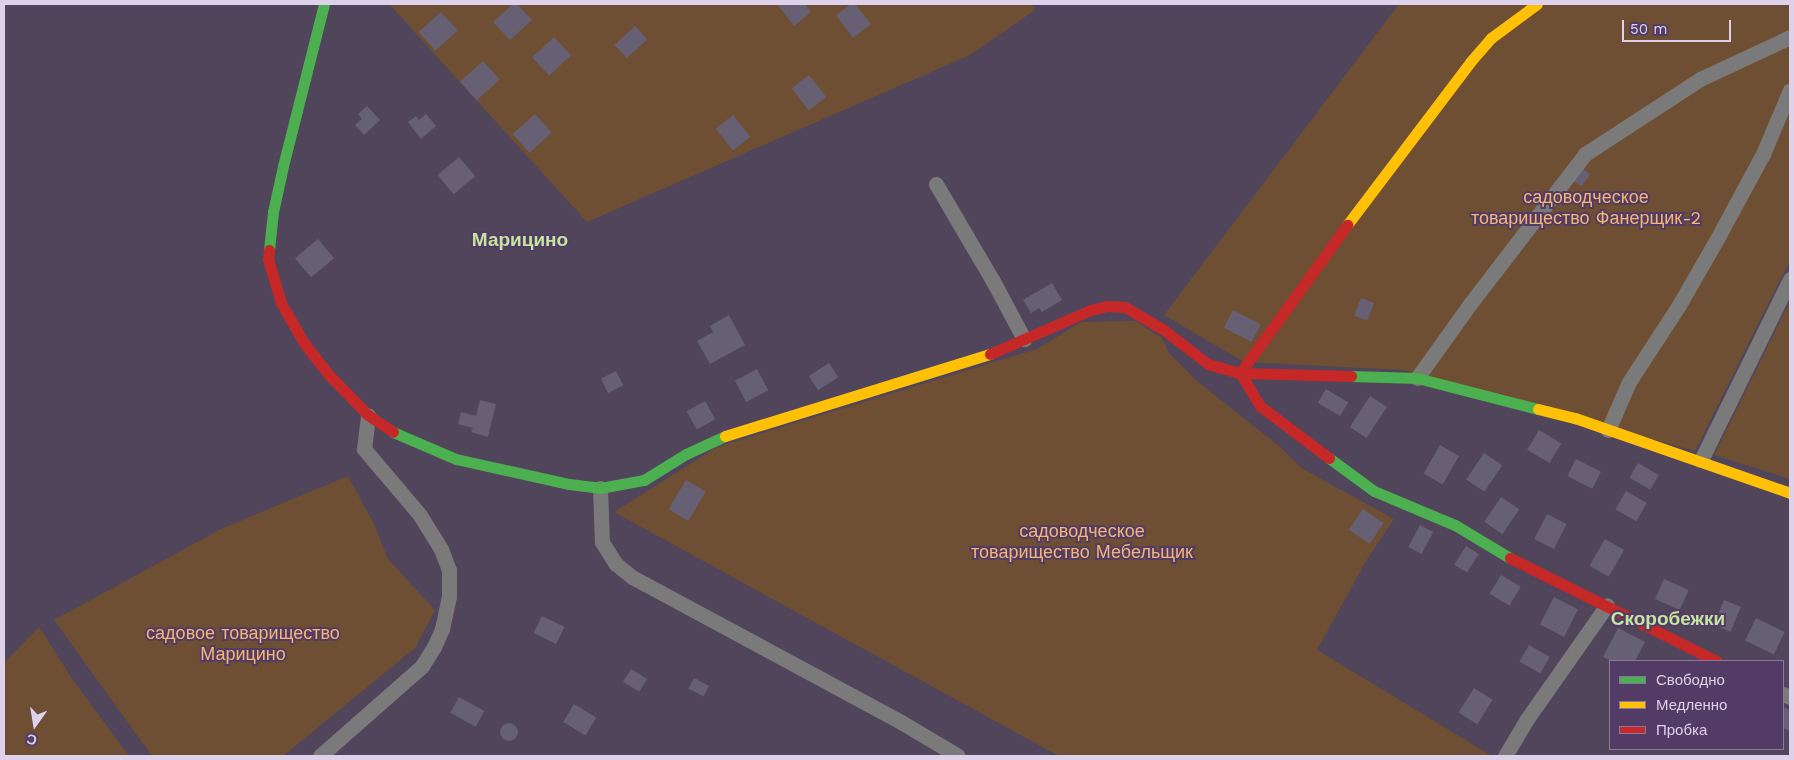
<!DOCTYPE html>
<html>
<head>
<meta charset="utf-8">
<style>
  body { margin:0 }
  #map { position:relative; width:1794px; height:760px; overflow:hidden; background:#51455c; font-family:"Work Sans",sans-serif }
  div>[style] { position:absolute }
  .green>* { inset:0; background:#6e4f33 }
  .building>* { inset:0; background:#676074; transform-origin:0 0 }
  .round { border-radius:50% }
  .street>* { height:15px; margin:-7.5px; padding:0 7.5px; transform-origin:7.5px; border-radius:7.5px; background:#7b7a7b }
  .fast>* { height:11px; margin:-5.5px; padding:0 5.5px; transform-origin:5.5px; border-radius:5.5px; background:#4caf50 }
  .slow>* { height:11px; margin:-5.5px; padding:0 5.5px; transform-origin:5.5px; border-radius:5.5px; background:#ffc107 }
  .jam>* { height:11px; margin:-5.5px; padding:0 5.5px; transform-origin:5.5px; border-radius:5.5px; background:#c62828 }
  span { translate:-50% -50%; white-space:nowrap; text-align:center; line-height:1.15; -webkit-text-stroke:4px #523c65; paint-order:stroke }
  .park-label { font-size:18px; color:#f4b772 }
  .neighbourhood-label { font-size:19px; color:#c4e59e; font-weight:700 }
  .frame { position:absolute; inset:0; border:5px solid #ded1ea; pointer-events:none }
  .legend { position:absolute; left:1609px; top:660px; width:175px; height:90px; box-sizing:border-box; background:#523c65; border:1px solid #8a789a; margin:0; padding:6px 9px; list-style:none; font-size:15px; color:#ded1ea }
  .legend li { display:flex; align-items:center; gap:10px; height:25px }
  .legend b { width:25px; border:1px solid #8a789a }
  .north { position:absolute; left:10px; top:700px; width:50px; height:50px; -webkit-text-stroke:4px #523c65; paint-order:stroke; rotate:193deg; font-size:14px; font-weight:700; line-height:20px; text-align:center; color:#ded1ea }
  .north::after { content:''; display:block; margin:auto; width:18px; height:22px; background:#ded1ea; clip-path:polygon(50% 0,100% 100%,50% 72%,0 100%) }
  .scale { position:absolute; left:1622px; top:20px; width:109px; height:22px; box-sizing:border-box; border:2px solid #ded1ea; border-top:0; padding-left:6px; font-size:15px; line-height:18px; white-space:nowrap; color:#ded1ea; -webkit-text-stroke:4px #523c65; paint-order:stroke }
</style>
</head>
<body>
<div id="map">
  <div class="green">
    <div style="clip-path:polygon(389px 4px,1031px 4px,1035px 10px,970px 55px,587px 222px)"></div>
    <div style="clip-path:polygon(1399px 4px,1790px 4px,1790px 260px,1695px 451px,1404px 370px,1244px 362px,1164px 315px)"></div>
    <div style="clip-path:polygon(1790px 301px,1790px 479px,1714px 455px)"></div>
    <div style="clip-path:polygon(1135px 321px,1162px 338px,1169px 353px,1198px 382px,1279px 446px,1303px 469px,1394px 519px,1366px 561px,1317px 650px,1492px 756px,1059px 756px,614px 512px,717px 447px,1037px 349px,1081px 322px)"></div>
    <div style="clip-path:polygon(348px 476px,374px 524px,388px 559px,435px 610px,416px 647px,283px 756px,152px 756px,54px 620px,221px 529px)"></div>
    <div style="clip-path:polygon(39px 627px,73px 680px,129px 756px,4px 756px,4px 663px)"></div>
  </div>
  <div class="building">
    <div style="clip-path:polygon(513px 4px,517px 4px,532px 20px,510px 40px,493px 22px)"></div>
    <div style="clip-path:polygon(777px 4px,805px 4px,811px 12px,794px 26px)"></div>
    <div style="clip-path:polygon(851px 4px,855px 4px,871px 24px,853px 38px,836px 15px)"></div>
    <div style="left:441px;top:12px;width:25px;height:30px;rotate:48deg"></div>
    <div style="left:635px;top:26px;width:18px;height:28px;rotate:47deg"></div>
    <div style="left:554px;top:37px;width:25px;height:30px;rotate:47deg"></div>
    <div style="left:483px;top:61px;width:25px;height:31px;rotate:48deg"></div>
    <div style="left:809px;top:75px;width:28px;height:22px;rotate:52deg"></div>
    <div style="clip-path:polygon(367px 106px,380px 120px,364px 135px,355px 125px,362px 119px,358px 114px)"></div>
    <div style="clip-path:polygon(426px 114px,436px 126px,421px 139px,408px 122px,416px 116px,419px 120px)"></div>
    <div style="left:535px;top:114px;width:25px;height:30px;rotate:48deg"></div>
    <div style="left:733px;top:115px;width:28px;height:22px;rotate:52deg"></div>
    <div style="left:459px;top:157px;width:25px;height:28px;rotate:50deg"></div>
    <div style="left:1579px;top:166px;width:14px;height:15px;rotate:36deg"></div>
    <div style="left:318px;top:239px;width:25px;height:30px;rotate:50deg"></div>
    <div style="clip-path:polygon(1052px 283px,1062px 300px,1042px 312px,1039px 308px,1031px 313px,1023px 300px)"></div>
    <div style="left:1361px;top:298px;width:14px;height:19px;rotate:21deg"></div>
    <div style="left:1233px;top:310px;width:31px;height:20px;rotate:27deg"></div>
    <div style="clip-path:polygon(729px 315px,745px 345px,710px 364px,697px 341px,713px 332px,710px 326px)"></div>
    <div style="left:829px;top:363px;width:17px;height:24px;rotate:57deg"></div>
    <div style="left:757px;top:369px;width:24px;height:25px;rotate:62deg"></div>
    <div style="left:616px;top:371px;width:16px;height:17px;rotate:63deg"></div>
    <div style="left:1326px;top:389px;width:26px;height:16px;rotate:31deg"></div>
    <div style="left:1370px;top:396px;width:20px;height:37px;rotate:33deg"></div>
    <div style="clip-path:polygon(480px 400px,496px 404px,488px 437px,471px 432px,473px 428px,458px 424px,461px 412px,476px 416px)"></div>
    <div style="left:705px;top:401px;width:21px;height:21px;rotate:61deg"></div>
    <div style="left:1539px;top:430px;width:26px;height:23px;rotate:31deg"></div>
    <div style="left:1440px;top:445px;width:22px;height:33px;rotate:30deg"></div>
    <div style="left:1484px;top:453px;width:22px;height:32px;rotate:34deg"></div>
    <div style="left:1576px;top:459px;width:28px;height:19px;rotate:27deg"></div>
    <div style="left:1638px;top:463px;width:24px;height:17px;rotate:30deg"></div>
    <div style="left:686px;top:480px;width:23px;height:34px;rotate:31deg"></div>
    <div style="left:1626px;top:491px;width:24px;height:21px;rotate:30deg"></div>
    <div style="left:1501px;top:497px;width:22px;height:30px;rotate:34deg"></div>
    <div style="left:1363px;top:509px;width:25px;height:25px;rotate:34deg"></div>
    <div style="left:1547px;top:514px;width:22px;height:28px;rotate:27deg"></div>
    <div style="left:1420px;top:525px;width:15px;height:25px;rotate:28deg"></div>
    <div style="left:1605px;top:539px;width:22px;height:31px;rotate:30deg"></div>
    <div style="left:1466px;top:546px;width:15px;height:22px;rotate:32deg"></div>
    <div style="left:1501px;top:575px;width:23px;height:22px;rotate:31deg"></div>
    <div style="left:1664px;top:579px;width:27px;height:22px;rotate:24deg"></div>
    <div style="left:1554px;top:597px;width:27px;height:31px;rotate:27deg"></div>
    <div style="left:1724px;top:600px;width:18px;height:27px;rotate:22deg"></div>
    <div style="left:542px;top:616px;width:25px;height:19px;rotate:26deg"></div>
    <div style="left:1756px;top:618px;width:32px;height:25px;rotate:26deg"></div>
    <div style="clip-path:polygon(1618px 628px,1645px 642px,1635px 661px,1612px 661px,1603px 657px)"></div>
    <div style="left:1529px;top:645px;width:24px;height:19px;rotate:30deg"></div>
    <div style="left:631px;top:669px;width:19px;height:15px;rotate:32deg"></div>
    <div style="left:694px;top:678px;width:17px;height:12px;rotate:28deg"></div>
    <div style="left:1474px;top:688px;width:22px;height:29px;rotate:32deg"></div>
    <div style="left:459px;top:697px;width:29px;height:18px;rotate:29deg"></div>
    <div style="left:574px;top:704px;width:26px;height:21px;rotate:31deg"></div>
    <div style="clip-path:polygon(1783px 707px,1790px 710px,1790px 731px,1783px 728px)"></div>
    <div class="round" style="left:500px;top:723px;width:18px;height:18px"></div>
  </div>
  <div class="street">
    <div style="left:936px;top:184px;width:113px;rotate:59.6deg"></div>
    <div style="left:993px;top:281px;width:66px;rotate:61.9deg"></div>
    <div style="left:1417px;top:378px;width:91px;rotate:-54.4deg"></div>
    <div style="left:1470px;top:304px;width:189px;rotate:-52.5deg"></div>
    <div style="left:1585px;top:154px;width:137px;rotate:-33.1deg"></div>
    <div style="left:1700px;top:79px;width:99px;rotate:-25deg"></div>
    <div style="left:1608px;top:430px;width:52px;rotate:-66.4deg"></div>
    <div style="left:1629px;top:382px;width:92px;rotate:-57deg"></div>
    <div style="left:1679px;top:305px;width:76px;rotate:-60.1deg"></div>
    <div style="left:1717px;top:239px;width:97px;rotate:-61.6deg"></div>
    <div style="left:1763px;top:154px;width:69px;rotate:-67.1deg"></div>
    <div style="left:1701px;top:460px;width:202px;rotate:-63.8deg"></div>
    <div style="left:600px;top:488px;width:54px;rotate:87.9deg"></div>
    <div style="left:602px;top:542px;width:26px;rotate:58deg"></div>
    <div style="left:616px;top:564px;width:21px;rotate:39deg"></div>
    <div style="left:632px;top:577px;width:306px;rotate:28.3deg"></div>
    <div style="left:901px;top:722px;width:66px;rotate:30.8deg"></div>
    <div style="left:1783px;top:694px;width:8px;rotate:23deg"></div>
    <div style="left:320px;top:756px;width:136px;rotate:-41.4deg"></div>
    <div style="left:422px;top:666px;width:22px;rotate:-58deg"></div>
    <div style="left:434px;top:647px;width:20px;rotate:-66deg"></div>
    <div style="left:442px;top:629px;width:33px;rotate:-78deg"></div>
    <div style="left:449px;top:597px;width:27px;rotate:-90deg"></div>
    <div style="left:449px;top:570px;width:22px;rotate:-111deg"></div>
    <div style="left:441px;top:549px;width:40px;rotate:-122deg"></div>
    <div style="left:420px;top:515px;width:87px;rotate:-130.3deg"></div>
    <div style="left:364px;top:449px;width:34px;rotate:-83deg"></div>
    <div style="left:1505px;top:756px;width:43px;rotate:-59.3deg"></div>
    <div style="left:1527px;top:719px;width:139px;rotate:-54.9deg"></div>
  </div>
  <div class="fast">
    <div style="left:269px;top:250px;width:38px;rotate:-84deg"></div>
    <div style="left:273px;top:212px;width:47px;rotate:-77.7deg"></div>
    <div style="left:283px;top:166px;width:167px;rotate:-75.8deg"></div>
    <div style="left:1351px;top:376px;width:66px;rotate:1.7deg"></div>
    <div style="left:1417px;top:378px;width:125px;rotate:14.4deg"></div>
    <div style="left:393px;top:432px;width:69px;rotate:23.2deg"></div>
    <div style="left:456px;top:459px;width:116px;rotate:12.5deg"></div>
    <div style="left:569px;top:484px;width:31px;rotate:7deg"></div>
    <div style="left:600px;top:488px;width:45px;rotate:-10.3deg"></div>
    <div style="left:644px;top:480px;width:49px;rotate:-31.8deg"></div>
    <div style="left:686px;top:454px;width:43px;rotate:-24.8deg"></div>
    <div style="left:1329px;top:458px;width:56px;rotate:36.3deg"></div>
    <div style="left:1374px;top:491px;width:88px;rotate:22.8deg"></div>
    <div style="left:1455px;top:525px;width:64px;rotate:31deg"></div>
  </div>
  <div class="slow">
    <div style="left:1347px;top:225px;width:206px;rotate:-52.9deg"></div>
    <div style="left:1471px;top:61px;width:30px;rotate:-49deg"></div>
    <div style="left:1491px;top:38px;width:57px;rotate:-36.5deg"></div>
    <div style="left:1538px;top:409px;width:38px;rotate:14deg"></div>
    <div style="left:1575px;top:418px;width:228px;rotate:19.2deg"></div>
    <div style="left:725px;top:436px;width:277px;rotate:-17.2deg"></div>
  </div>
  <div class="jam">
    <div style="left:269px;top:250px;width:9px;rotate:96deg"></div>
    <div style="left:268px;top:259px;width:46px;rotate:73.5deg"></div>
    <div style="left:281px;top:303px;width:46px;rotate:60.1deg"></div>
    <div style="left:304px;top:343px;width:41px;rotate:52deg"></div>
    <div style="left:329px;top:375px;width:56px;rotate:45.7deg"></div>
    <div style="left:368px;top:415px;width:30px;rotate:34deg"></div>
    <div style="left:990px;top:354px;width:109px;rotate:-23.7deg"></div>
    <div style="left:1090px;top:310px;width:17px;rotate:-13deg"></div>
    <div style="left:1107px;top:306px;width:18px;rotate:3deg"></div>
    <div style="left:1125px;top:307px;width:45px;rotate:30.5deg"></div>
    <div style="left:1164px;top:330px;width:56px;rotate:37.7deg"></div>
    <div style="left:1208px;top:364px;width:33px;rotate:16deg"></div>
    <div style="left:1240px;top:373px;width:111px;rotate:1.5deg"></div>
    <div style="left:1329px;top:458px;width:86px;rotate:-143deg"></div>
    <div style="left:1260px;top:406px;width:39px;rotate:-121deg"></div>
    <div style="left:1240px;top:373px;width:183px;rotate:-54.1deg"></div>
    <div style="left:1510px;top:558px;width:231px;rotate:26.5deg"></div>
  </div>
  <div class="park-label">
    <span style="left:1586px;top:208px">садоводческое<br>товарищество Фанерщик-2</span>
    <span style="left:1082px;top:542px">садоводческое<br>товарищество Мебельщик</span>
    <span style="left:243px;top:644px">садовое товарищество<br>Марицино</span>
  </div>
  <div class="neighbourhood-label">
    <span style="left:520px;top:240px">Марицино</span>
    <span style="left:1668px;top:619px">Скоробежки</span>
  </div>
  <div class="frame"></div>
  <ul class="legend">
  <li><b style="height:6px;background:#4caf50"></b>Свободно</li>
  <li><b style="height:6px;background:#ffc107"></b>Медленно</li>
  <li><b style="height:6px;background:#c62828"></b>Пробка</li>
  </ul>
  <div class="north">С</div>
  <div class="scale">50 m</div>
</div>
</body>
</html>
